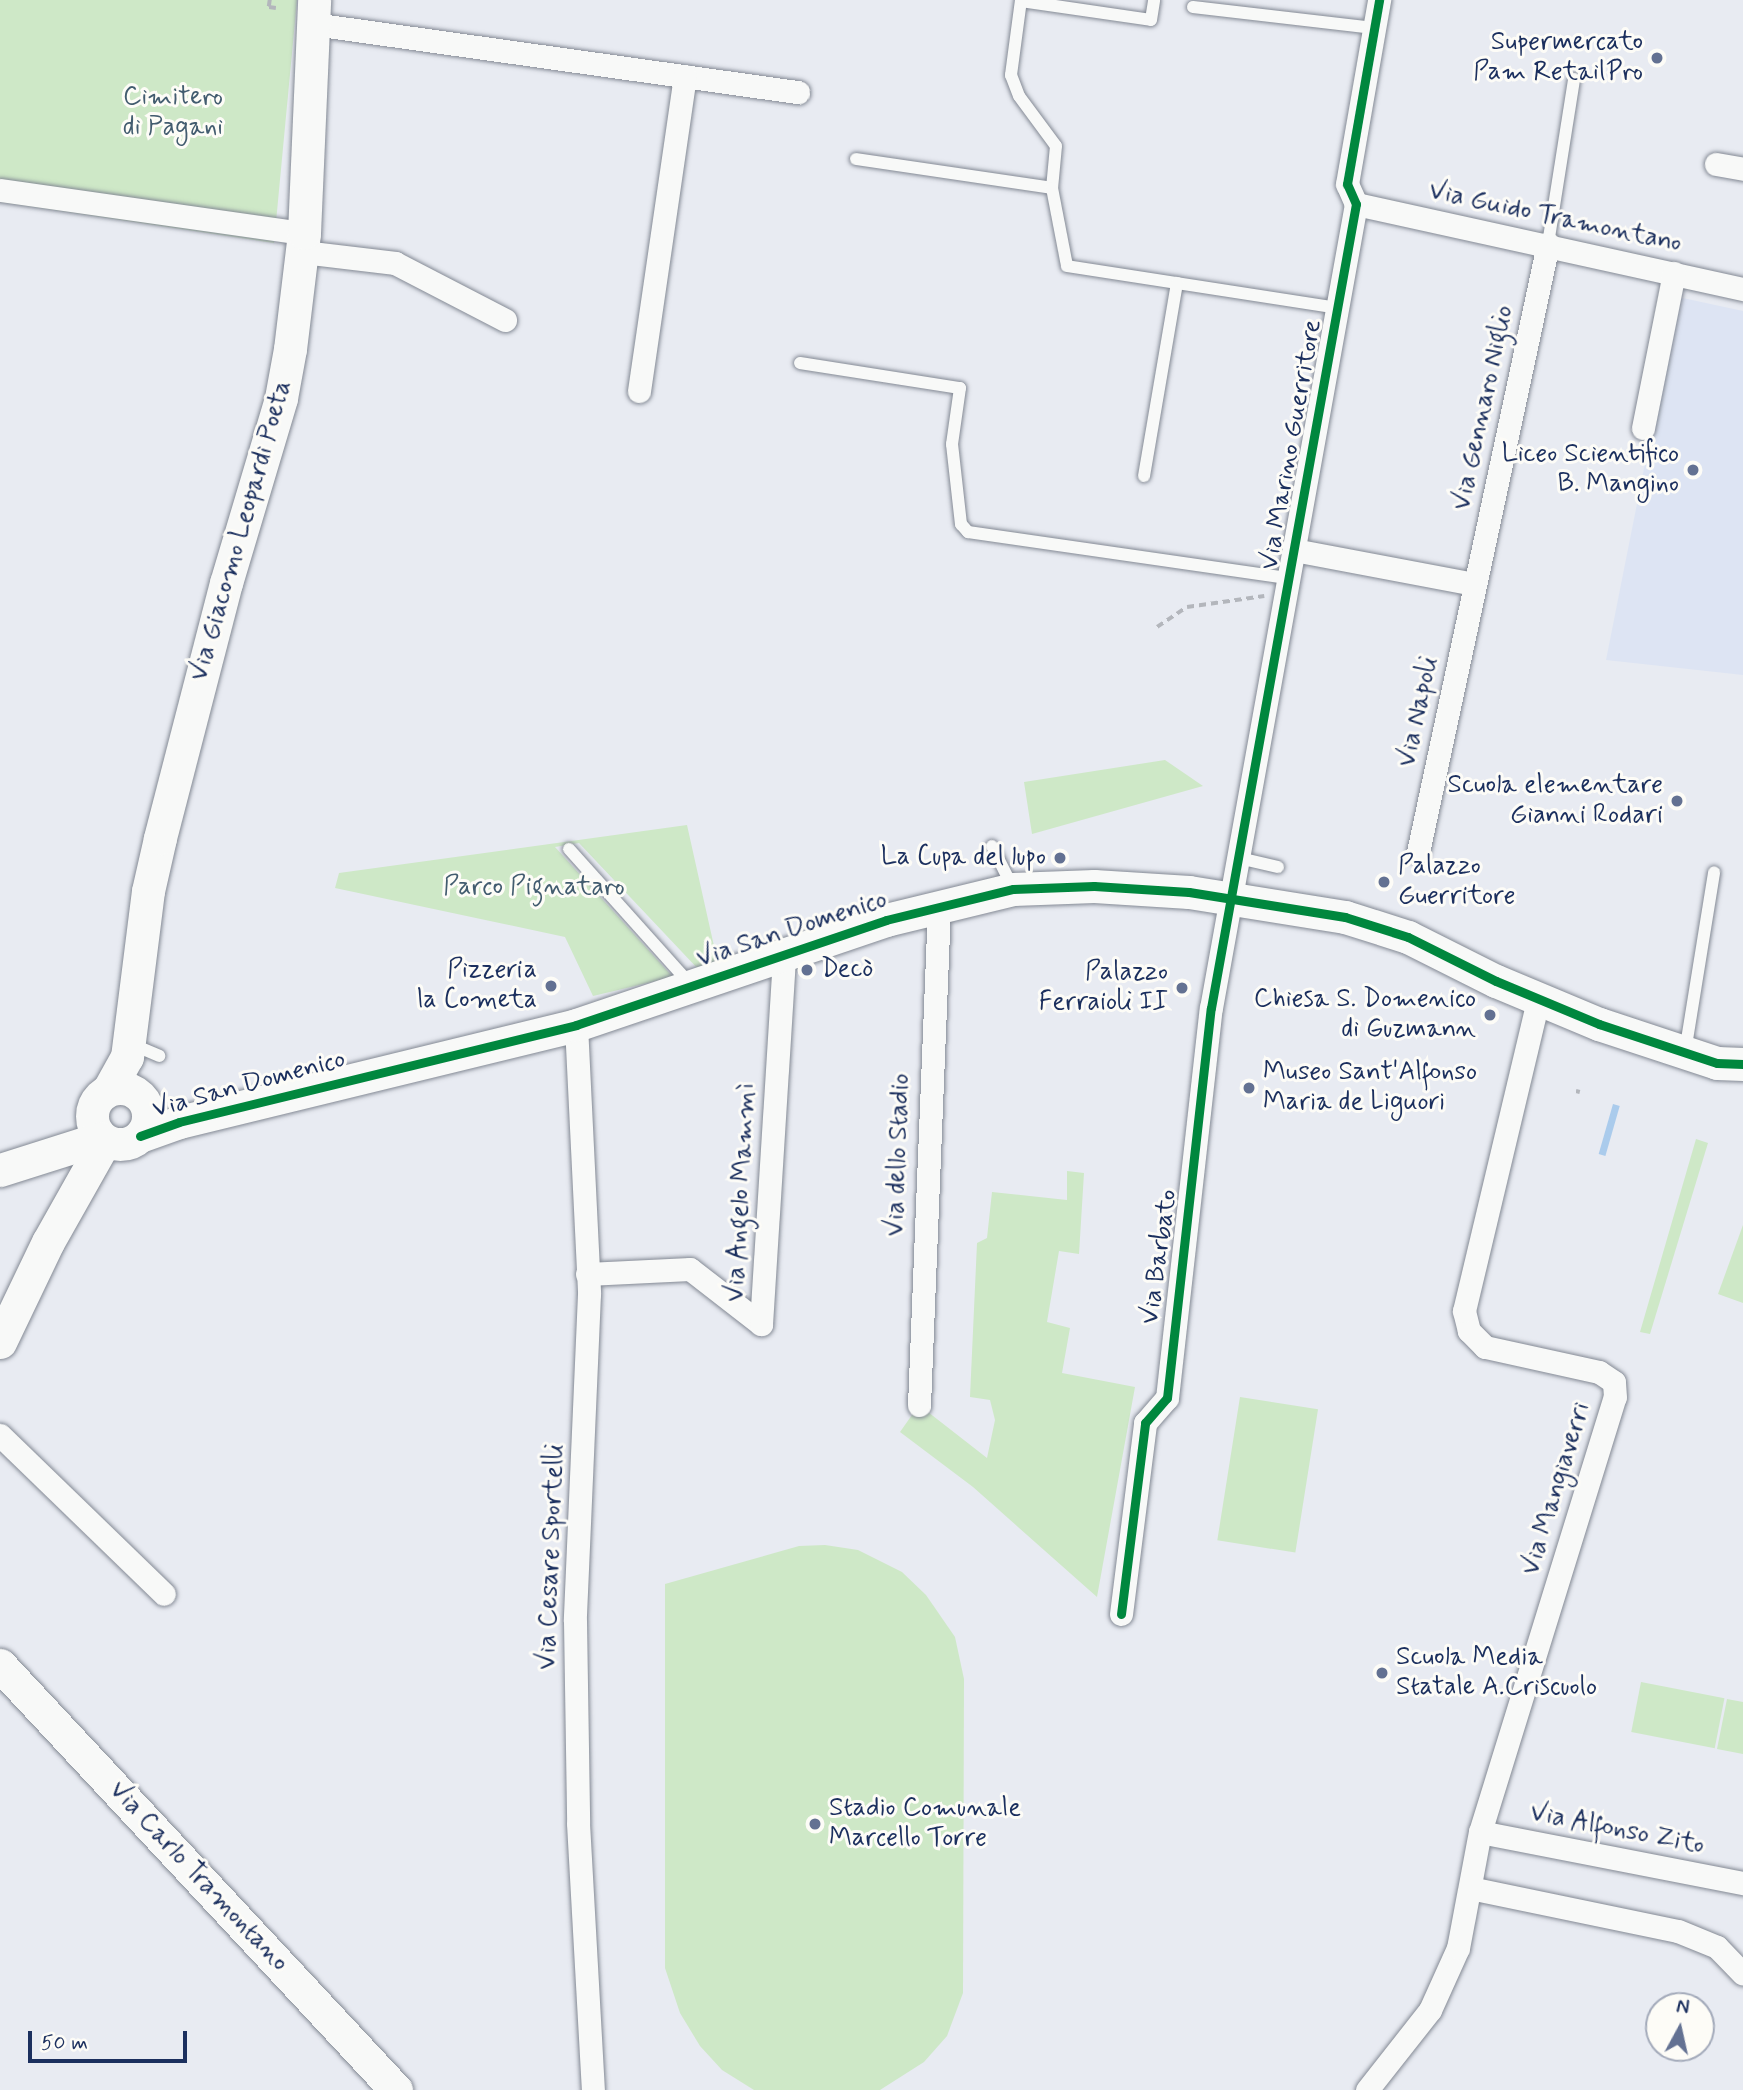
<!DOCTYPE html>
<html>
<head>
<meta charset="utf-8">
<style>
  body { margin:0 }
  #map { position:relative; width:1743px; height:2090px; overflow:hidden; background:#e8ebf2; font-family:Mynerve,sans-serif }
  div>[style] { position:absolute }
  .built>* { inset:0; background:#dde4f3 }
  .green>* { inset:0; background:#cee8c7; transform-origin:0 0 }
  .water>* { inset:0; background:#aacbec; transform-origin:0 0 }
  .path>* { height:3.5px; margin-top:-1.75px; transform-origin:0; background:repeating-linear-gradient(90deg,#b3b6bc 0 7px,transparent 0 12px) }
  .roads { filter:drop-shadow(0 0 2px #838994) drop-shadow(0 0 2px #838994) }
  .lane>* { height:12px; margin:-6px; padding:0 6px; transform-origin:6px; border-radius:6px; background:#f8f9f8 }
  .street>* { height:23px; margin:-11.5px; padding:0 11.5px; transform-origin:11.5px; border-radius:11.5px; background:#f8f9f8 }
  .secondary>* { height:33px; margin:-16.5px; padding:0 16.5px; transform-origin:16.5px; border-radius:16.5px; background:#f8f9f8 }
  .secondary>.ring { margin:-16.5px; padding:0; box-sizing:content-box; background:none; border:33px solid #f8f9f8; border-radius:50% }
  .cycleway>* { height:9px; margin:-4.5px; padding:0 4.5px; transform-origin:4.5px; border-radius:4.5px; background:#00873e }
  .dots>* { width:19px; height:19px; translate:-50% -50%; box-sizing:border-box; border:4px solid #fdfcf7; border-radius:50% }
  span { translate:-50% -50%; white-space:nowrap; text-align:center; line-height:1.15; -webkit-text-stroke:6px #fdfcf7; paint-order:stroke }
  .poi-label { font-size:26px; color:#1b2f5e }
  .right { translate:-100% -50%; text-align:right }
  .left { translate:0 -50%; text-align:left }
  .park-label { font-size:26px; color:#425c6f }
  .street-label { font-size:26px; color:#1b2f5e }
  .north { position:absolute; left:1645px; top:1992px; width:70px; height:70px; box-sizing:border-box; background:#fdfcf7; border:2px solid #a3aaba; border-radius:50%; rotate:8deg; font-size:19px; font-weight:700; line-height:28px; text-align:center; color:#1b2f5e }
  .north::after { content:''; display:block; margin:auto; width:24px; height:32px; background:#637192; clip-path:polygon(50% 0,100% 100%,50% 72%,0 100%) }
  .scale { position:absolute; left:28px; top:2031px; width:159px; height:32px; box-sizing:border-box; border:4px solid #1b2f5e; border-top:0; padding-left:9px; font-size:21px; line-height:24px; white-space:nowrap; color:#1b2f5e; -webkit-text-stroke:5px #fdfcf7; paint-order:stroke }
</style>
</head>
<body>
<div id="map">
  <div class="built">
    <div style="clip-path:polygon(1678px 297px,1743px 311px,1743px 675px,1606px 660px)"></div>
  </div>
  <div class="green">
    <div style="clip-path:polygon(0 0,297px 0,274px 243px,0 202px)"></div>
    <div style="clip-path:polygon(1165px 760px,1203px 786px,1032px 834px,1024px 782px)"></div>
    <div style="clip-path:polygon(687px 825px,718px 964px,699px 970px,579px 843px,555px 847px,673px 977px,593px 996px,565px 937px,335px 888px,339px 873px)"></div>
    <div style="clip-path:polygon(1696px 1139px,1708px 1143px,1650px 1334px,1640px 1332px)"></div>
    <div style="clip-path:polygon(1067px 1171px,1084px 1173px,1079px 1254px,1059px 1251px,1047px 1322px,1070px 1328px,1062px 1373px,1135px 1387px,1097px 1597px,973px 1487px,900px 1432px,919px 1405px,987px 1458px,995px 1420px,990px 1400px,970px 1397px,977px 1243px,987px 1238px,992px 1192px,1067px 1200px)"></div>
    <div style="clip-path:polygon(1743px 1225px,1743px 1303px,1718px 1294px)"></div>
    <div style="left:1240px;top:1397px;width:79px;height:145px;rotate:9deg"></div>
    <div style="clip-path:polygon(825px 1545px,858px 1550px,902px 1572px,926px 1595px,955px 1637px,964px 1679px,963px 1993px,947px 2036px,924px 2062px,880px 2090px,754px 2090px,722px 2070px,700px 2046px,680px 2013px,665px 1968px,665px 1584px,799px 1546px)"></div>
    <div style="left:1641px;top:1682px;width:85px;height:51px;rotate:11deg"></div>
    <div style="clip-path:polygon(1727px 1699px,1743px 1702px,1743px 1754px,1717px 1749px)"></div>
  </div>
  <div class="water">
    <div style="left:1613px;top:1104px;width:7px;height:52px;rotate:16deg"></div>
  </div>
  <div class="path">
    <div style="left:270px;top:0;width:7px;rotate:98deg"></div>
    <div style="left:269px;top:7px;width:7px;rotate:8deg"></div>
    <div style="left:1157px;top:627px;width:36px;rotate:-34deg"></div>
    <div style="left:1187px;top:607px;width:78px;rotate:-8.1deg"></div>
    <div style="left:1576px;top:1091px;width:4px;rotate:14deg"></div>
  </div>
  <div class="roads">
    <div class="lane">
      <div style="left:1021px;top:0;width:76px;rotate:97.6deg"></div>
      <div style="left:1011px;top:75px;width:22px;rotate:69deg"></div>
      <div style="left:1019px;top:96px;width:62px;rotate:53.5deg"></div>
      <div style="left:1056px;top:146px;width:42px;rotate:95.4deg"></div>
      <div style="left:1021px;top:1px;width:131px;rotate:8.3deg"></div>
      <div style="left:1151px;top:20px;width:20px;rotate:-81deg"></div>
      <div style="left:1193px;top:7px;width:182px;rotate:6.6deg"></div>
      <div style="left:856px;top:159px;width:198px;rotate:8.4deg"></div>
      <div style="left:1052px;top:188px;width:79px;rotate:79.1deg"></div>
      <div style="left:1067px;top:266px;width:274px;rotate:8.8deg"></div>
      <div style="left:1548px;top:244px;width:167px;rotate:-81deg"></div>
      <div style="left:800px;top:363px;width:162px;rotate:8.9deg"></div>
      <div style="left:960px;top:388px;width:57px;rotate:98.1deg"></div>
      <div style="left:952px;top:444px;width:81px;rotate:83.6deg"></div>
      <div style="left:961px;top:524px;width:11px;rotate:49deg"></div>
      <div style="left:968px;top:532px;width:324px;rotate:8.2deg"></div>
      <div style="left:1144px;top:476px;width:196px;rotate:-80.3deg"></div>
      <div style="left:992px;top:846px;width:47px;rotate:63.4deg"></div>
      <div style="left:569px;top:849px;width:183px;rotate:48.1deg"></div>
      <div style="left:1239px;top:858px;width:40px;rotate:13deg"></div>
      <div style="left:129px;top:1043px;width:33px;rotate:23deg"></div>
      <div style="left:1685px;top:1052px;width:182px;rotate:-80.8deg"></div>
    </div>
    <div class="street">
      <div style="left:313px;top:24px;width:490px;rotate:8deg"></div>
      <div style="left:1716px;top:164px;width:27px;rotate:10deg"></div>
      <div style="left:0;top:190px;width:307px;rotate:8.1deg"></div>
      <div style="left:1356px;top:204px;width:396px;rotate:12.4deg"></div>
      <div style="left:303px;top:252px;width:93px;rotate:6.8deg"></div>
      <div style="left:395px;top:263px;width:124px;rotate:27.4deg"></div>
      <div style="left:639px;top:391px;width:318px;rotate:-81.7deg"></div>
      <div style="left:1643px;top:428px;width:158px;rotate:-78.7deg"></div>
      <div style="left:1294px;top:550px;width:183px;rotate:10.7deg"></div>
      <div style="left:1418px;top:852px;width:622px;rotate:-77.93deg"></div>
      <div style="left:576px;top:1025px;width:269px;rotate:87.2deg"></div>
      <div style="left:589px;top:1294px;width:327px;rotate:92.5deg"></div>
      <div style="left:575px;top:1621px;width:202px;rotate:89.1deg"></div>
      <div style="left:578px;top:1823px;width:267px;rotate:86.8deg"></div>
      <div style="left:587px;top:1274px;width:103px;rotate:-2.8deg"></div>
      <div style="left:690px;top:1269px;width:90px;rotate:37.8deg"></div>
      <div style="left:761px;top:1324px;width:368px;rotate:-86.4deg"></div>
      <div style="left:919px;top:1405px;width:498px;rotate:-87.7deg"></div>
      <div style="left:0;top:1435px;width:228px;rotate:44.1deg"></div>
      <div style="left:1121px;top:1614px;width:193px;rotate:-82.8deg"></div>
      <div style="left:1145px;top:1423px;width:33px;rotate:-49deg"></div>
      <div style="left:1167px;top:1398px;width:392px;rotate:-83.6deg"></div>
      <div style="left:1211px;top:1008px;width:817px;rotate:-79.78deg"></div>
      <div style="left:1356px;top:204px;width:22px;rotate:-114deg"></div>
      <div style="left:1347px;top:184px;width:187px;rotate:-80.1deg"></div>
      <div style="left:1480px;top:1832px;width:268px;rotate:11deg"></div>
      <div style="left:1470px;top:1888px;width:212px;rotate:11.7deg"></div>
      <div style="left:1678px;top:1931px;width:42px;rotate:22.3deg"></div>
      <div style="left:1717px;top:1947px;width:37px;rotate:46deg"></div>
      <div style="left:1367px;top:2090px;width:102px;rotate:-51.8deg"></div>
      <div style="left:1430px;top:2010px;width:68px;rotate:-65.7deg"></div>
      <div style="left:1458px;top:1948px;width:118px;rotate:-79.3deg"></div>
      <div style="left:1480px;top:1832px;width:455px;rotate:-72.8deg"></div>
      <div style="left:1615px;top:1397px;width:15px;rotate:-94deg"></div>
      <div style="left:1614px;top:1382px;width:18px;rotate:-146deg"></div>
      <div style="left:1599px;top:1372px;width:117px;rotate:-167.6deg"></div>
      <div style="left:1485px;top:1347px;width:23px;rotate:-135deg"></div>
      <div style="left:1469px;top:1331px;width:21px;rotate:-104deg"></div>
      <div style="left:1464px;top:1311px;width:320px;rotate:-76.6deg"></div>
    </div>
    <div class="secondary">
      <div class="ring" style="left:92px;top:1088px;width:23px;height:23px"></div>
      <div style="left:109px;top:1089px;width:37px;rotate:-61deg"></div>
      <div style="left:127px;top:1057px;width:167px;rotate:-82.8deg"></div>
      <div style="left:148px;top:891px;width:54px;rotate:-77.2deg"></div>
      <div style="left:160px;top:838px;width:263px;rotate:-75.5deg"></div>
      <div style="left:226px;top:583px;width:193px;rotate:-73.4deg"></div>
      <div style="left:281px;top:398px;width:50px;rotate:-79.6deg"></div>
      <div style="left:290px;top:349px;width:117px;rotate:-83.1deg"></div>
      <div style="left:304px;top:233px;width:233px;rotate:-87.5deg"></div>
      <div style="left:140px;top:1136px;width:41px;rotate:-19.7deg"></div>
      <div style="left:179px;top:1122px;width:409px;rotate:-13.7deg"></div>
      <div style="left:576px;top:1025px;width:327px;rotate:-18.7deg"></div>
      <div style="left:886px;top:920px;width:131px;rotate:-13.7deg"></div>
      <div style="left:1013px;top:889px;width:81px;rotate:-2.1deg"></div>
      <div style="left:1094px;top:886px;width:95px;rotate:3.6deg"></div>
      <div style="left:1189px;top:892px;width:158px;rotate:9.1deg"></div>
      <div style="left:1345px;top:917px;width:66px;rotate:17.6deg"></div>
      <div style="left:1408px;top:937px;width:98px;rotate:26.6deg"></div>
      <div style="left:1496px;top:981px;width:112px;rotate:22.7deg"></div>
      <div style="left:1599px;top:1024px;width:124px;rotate:18.3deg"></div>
      <div style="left:1717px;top:1063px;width:26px;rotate:2deg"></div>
      <div style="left:0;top:1170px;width:106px;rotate:-17.6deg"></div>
      <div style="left:0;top:1342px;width:111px;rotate:-64.4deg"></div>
      <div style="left:48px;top:1242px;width:116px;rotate:-60.6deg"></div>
      <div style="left:0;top:1665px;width:581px;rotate:47.02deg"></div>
    </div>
  </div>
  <div class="cycleway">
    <div style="left:140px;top:1136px;width:41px;rotate:-19.7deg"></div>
    <div style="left:179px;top:1122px;width:409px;rotate:-13.7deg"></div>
    <div style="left:576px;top:1025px;width:327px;rotate:-18.7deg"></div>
    <div style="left:886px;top:920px;width:131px;rotate:-13.7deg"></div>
    <div style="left:1013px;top:889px;width:81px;rotate:-2.1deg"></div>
    <div style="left:1094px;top:886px;width:95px;rotate:3.6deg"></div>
    <div style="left:1189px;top:892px;width:158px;rotate:9.1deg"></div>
    <div style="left:1345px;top:917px;width:66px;rotate:17.6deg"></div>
    <div style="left:1408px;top:937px;width:98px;rotate:26.6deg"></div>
    <div style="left:1496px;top:981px;width:112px;rotate:22.7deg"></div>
    <div style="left:1599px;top:1024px;width:124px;rotate:18.3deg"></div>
    <div style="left:1717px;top:1063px;width:26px;rotate:2deg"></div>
    <div style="left:1121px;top:1614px;width:193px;rotate:-82.8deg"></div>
    <div style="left:1145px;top:1423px;width:33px;rotate:-49deg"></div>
    <div style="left:1167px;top:1398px;width:392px;rotate:-83.6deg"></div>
    <div style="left:1211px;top:1008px;width:817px;rotate:-79.78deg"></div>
    <div style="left:1356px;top:204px;width:22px;rotate:-114deg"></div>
    <div style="left:1347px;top:184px;width:187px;rotate:-80.1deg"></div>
  </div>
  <div class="dots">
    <div style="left:1657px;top:58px;background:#637192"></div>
    <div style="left:1693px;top:470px;background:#637192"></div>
    <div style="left:1677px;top:801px;background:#637192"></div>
    <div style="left:1060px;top:858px;background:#637192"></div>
    <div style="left:1384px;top:882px;background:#637192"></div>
    <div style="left:807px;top:970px;background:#637192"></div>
    <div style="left:551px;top:986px;background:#637192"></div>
    <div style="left:1182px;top:988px;background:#637192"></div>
    <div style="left:1490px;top:1015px;background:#637192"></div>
    <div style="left:1249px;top:1088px;background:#637192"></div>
    <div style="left:1382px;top:1673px;background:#637192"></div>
    <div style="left:815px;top:1824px;background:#637192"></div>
  </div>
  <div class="poi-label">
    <span class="right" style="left:1643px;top:58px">Supermercato<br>Pam RetailPro</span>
    <span class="right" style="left:1679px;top:470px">Liceo Scientifico<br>B. Mangino</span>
    <span class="right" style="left:1663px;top:801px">Scuola elementare<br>Gianni Rodari</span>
    <span class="right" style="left:1046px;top:858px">La Cupa del lupo</span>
    <span class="left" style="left:1398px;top:882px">Palazzo<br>Guerritore</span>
    <span class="left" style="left:821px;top:970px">Decò</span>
    <span class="right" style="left:537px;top:986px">Pizzeria<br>la Cometa</span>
    <span class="right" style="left:1168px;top:988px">Palazzo<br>Ferraioli II</span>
    <span class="right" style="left:1476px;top:1015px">Chiesa S. Domenico<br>di Guzmann</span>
    <span class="left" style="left:1263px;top:1088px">Museo Sant'Alfonso<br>Maria de Liguori</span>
    <span class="left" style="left:1396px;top:1673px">Scuola Media<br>Statale A.Criscuolo</span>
    <span class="left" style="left:829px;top:1824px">Stadio Comunale<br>Marcello Torre</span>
  </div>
  <div class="park-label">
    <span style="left:173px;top:113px">Cimitero<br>di Pagani</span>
    <span style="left:534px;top:888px">Parco Pignataro</span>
  </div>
  <div class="street-label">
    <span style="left:1555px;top:218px;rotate:12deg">Via Guido Tramontano</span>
    <span style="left:1484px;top:408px;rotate:-78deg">Via Gennaro Niglio</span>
    <span style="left:1292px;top:445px;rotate:-80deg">Via Marino Guerritore</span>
    <span style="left:242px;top:531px;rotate:-74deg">Via Giacomo Leopardi Poeta</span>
    <span style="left:1419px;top:712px;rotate:-78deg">Via Napoli</span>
    <span style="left:792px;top:930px;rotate:-18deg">Via San Domenico</span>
    <span style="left:249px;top:1085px;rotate:-15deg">Via San Domenico</span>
    <span style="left:899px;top:1155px;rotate:-88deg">Via dello Stadio</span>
    <span style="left:742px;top:1193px;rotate:-87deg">Via Angelo Mammì</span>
    <span style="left:1160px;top:1257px;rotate:-82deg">Via Barbato</span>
    <span style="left:1557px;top:1489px;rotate:-73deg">Via Mangiaverri</span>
    <span style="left:552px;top:1557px;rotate:-88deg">Via Cesare Sportelli</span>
    <span style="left:1617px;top:1830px;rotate:11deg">Via Alfonso Zito</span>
    <span style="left:198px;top:1877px;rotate:47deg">Via Carlo Tramontano</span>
  </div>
  <div class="north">N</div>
  <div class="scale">50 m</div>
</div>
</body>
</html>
